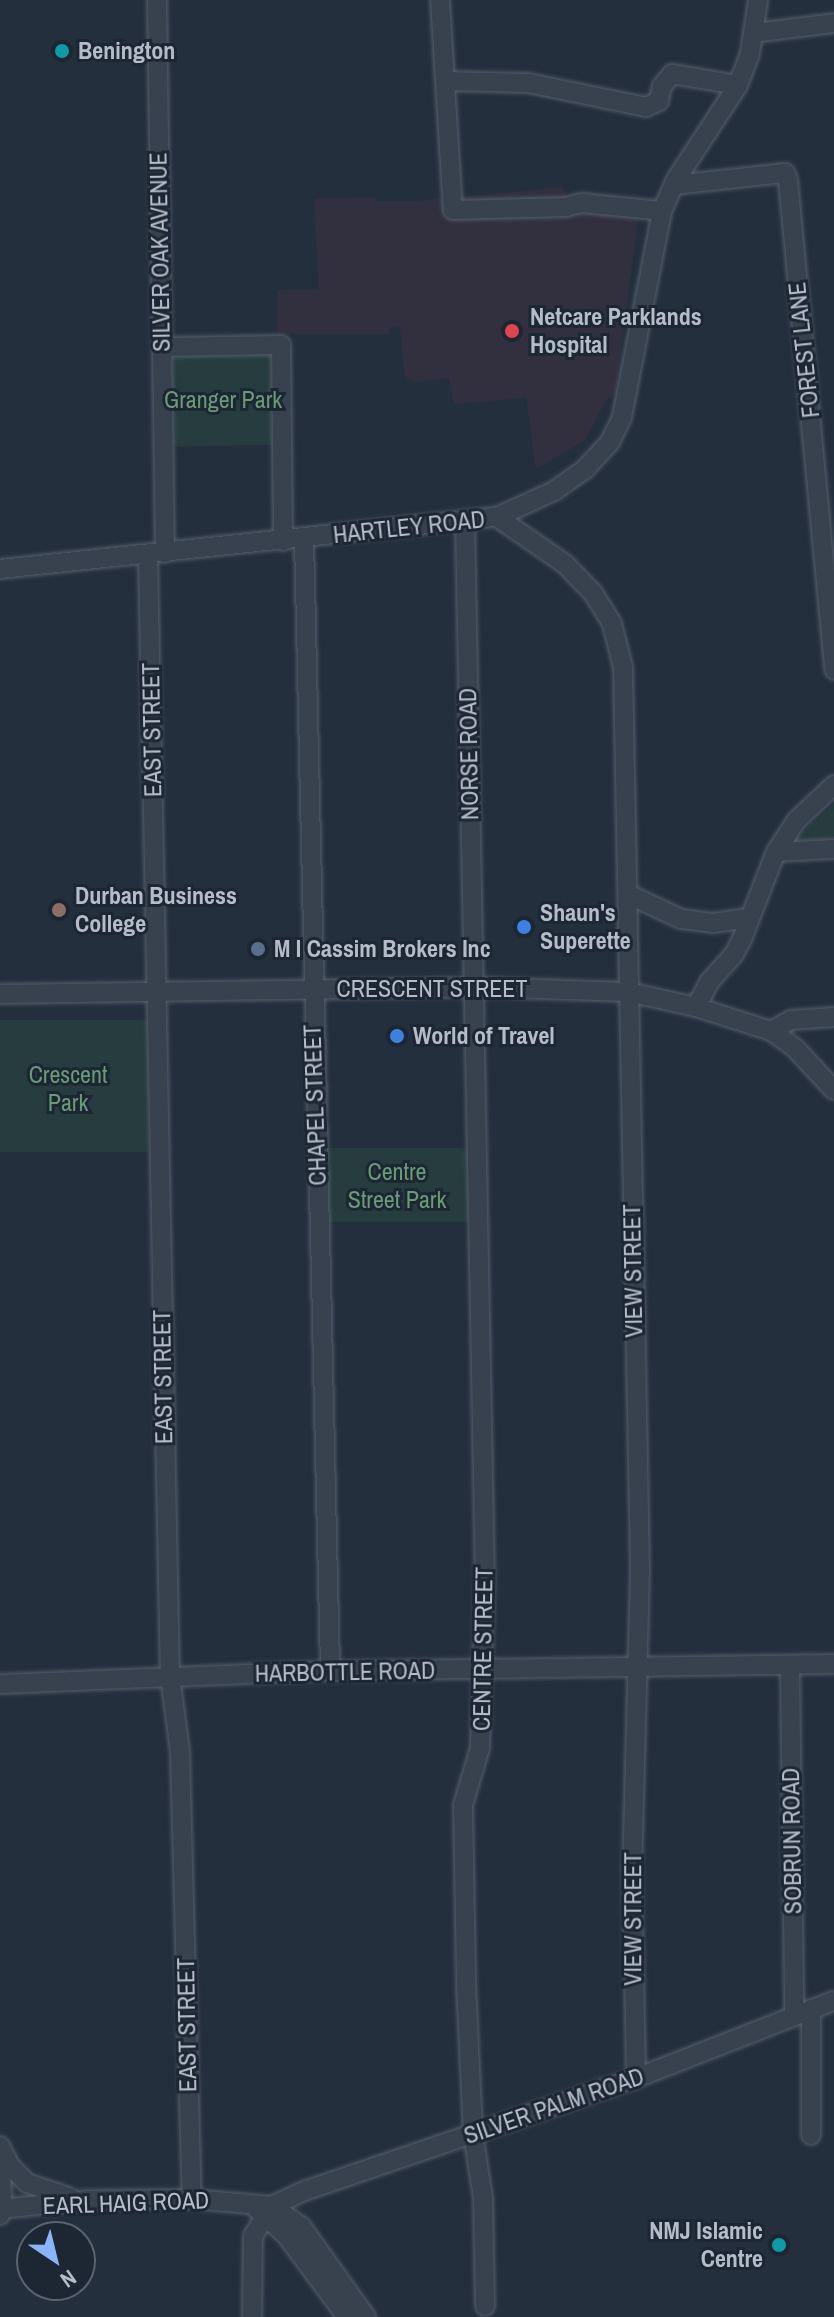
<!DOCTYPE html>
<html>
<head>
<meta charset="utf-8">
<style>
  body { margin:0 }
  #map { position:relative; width:834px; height:2317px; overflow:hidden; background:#242f3e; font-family:"Archivo Narrow",sans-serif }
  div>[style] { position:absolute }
  .medical>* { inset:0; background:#32303f }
  .green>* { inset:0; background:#263c3f; transform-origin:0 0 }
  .roads { filter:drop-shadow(0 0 2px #565f6c) drop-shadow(0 0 2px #565f6c) }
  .minor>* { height:18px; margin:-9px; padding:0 9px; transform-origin:9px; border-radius:9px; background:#38414e }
  .dots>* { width:22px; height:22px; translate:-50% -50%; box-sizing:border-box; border:4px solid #1d2633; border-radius:50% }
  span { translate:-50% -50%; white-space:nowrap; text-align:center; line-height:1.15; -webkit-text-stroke:6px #1d2633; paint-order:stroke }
  .poi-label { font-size:24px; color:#b4bcc9; font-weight:700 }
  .left { translate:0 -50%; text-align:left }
  .right { translate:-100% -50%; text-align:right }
  .street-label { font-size:24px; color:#b4bcc9 }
  .park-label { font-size:24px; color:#6b9a76 }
  .north { position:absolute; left:16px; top:2221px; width:80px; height:80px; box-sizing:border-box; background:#1d2633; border:2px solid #59626f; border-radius:50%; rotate:145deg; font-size:22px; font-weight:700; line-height:32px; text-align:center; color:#b4bcc9 }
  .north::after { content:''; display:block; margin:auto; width:28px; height:36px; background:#8ab4f8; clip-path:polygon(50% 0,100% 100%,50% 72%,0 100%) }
</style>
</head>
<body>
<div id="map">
  <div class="medical">
    <div style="clip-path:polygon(562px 187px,574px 210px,638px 219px,615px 395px,606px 400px,585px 440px,536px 469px,526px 398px,454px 404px,449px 378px,412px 382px,412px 379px,405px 379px,400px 327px,390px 328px,389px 334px,277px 334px,278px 290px,319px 289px,314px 199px,375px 197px,376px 201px,416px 201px)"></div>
  </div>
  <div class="green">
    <div style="left:271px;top:355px;width:90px;height:99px;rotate:89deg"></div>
    <div style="clip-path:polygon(834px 804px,834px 838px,795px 841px,808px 827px)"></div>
    <div style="left:148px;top:1020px;width:132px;height:148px;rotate:90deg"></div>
    <div style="left:468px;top:1148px;width:74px;height:141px;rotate:90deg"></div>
  </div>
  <div class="roads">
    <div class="minor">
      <div style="left:157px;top:0;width:553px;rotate:89.17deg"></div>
      <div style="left:440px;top:0;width:210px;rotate:86.5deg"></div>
      <div style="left:453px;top:210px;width:113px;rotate:-1.5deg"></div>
      <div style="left:566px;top:207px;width:16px;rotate:-15deg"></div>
      <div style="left:581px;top:203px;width:81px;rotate:5.6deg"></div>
      <div style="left:754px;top:33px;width:81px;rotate:-7.1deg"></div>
      <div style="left:446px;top:81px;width:82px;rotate:1.4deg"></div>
      <div style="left:528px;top:83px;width:120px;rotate:11.5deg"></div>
      <div style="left:646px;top:107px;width:14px;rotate:-25deg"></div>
      <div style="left:659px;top:101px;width:15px;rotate:-79deg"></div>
      <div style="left:662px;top:86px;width:16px;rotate:-50deg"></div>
      <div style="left:672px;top:74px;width:67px;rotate:9.5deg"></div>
      <div style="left:674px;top:185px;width:112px;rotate:-6.2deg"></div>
      <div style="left:785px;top:173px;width:8px;rotate:67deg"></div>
      <div style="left:788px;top:180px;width:492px;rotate:84.6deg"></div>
      <div style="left:162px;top:347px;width:119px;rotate:-1deg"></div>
      <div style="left:281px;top:345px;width:196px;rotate:89.4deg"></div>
      <div style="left:497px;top:517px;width:83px;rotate:34.7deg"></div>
      <div style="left:565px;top:564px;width:40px;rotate:46deg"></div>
      <div style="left:593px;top:593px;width:36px;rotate:58deg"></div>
      <div style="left:612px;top:624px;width:44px;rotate:75.7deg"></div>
      <div style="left:623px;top:667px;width:904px;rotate:88.92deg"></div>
      <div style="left:640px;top:1571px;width:296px;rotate:91.5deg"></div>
      <div style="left:632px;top:1867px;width:211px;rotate:88.9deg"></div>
      <div style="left:465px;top:521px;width:1057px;rotate:88.92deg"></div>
      <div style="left:485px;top:1578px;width:170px;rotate:91.7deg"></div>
      <div style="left:480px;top:1748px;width:59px;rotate:106.6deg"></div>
      <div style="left:463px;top:1805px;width:179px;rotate:89deg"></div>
      <div style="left:466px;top:1984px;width:150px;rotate:87.3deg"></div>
      <div style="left:473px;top:2134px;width:65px;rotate:81.1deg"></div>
      <div style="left:483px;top:2198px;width:108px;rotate:88.9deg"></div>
      <div style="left:304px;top:539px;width:1132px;rotate:88.68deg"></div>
      <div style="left:148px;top:555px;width:1121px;rotate:88.88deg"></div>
      <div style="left:170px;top:1676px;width:77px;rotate:82.5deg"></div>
      <div style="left:180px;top:1752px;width:447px;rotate:88.5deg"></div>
      <div style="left:0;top:569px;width:500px;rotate:-6deg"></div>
      <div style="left:497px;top:517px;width:63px;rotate:-24.5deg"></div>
      <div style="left:554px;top:491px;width:38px;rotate:-35deg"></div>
      <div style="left:585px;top:469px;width:37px;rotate:-47deg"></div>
      <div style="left:610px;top:442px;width:28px;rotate:-64deg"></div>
      <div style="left:622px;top:417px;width:210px;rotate:-79deg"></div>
      <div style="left:662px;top:211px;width:36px;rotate:-66deg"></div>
      <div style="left:677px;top:178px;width:111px;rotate:-56.7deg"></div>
      <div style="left:738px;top:85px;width:34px;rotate:-69deg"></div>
      <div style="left:750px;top:53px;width:54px;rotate:-81.4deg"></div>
      <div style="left:776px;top:852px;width:58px;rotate:-3deg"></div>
      <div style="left:630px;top:895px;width:56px;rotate:25.2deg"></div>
      <div style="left:681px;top:919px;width:32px;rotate:7deg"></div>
      <div style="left:713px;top:923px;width:36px;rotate:-8deg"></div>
      <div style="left:0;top:994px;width:475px;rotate:-0.8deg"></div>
      <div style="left:475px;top:987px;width:153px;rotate:1.9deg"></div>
      <div style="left:628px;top:992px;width:70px;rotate:12.4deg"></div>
      <div style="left:696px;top:1007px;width:79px;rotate:17.7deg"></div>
      <div style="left:771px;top:1031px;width:29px;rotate:35deg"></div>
      <div style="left:795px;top:1048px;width:57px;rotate:47.1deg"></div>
      <div style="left:696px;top:1007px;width:30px;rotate:-62deg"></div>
      <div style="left:710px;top:981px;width:36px;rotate:-48deg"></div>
      <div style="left:734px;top:954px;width:17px;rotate:-62deg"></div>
      <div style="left:742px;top:939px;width:93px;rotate:-68.7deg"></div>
      <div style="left:776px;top:852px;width:38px;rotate:-57deg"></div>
      <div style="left:797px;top:820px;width:51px;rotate:-43.4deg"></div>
      <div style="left:771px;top:1031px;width:23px;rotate:-29deg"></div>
      <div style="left:791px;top:1020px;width:43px;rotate:-4deg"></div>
      <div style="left:790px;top:1666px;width:349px;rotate:89.3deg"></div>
      <div style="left:0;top:1684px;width:330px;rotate:-2.3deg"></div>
      <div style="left:330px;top:1671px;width:504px;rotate:-0.8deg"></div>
      <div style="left:811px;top:2009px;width:126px;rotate:90deg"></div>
      <div style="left:0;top:2146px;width:22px;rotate:63deg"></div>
      <div style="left:10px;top:2166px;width:24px;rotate:45deg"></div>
      <div style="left:27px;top:2183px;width:46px;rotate:18.8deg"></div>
      <div style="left:0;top:2209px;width:88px;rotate:-5.8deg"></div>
      <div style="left:88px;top:2200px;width:104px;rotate:-0.6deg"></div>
      <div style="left:192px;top:2199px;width:80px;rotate:5deg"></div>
      <div style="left:272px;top:2206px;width:35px;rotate:35deg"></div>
      <div style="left:301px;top:2226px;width:112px;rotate:54.5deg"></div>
      <div style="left:257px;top:2209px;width:39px;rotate:42deg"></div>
      <div style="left:286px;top:2235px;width:102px;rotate:53.4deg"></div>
      <div style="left:0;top:2215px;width:7px;rotate:-63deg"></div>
      <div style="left:3px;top:2209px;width:56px;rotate:-93.1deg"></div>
      <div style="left:252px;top:2317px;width:81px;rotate:-89.3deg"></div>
      <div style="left:253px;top:2236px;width:36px;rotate:-58deg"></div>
      <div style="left:272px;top:2206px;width:38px;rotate:-25deg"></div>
      <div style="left:307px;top:2190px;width:348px;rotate:-18.8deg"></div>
      <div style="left:636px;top:2078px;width:212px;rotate:-21.3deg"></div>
    </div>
  </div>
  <div class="dots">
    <div style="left:62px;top:51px;background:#0f9aa8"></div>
    <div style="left:512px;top:331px;background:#e0444e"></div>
    <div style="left:59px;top:910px;background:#8d6e63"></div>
    <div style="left:524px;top:927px;background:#3f7fe0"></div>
    <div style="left:258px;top:949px;background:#5c6f8a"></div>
    <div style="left:397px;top:1036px;background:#3f7fe0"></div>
    <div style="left:779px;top:2245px;background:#0f9aa8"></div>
  </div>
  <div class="poi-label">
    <span class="left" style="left:78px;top:51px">Benington</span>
    <span class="left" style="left:530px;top:331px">Netcare Parklands<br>Hospital</span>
    <span class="left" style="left:75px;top:910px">Durban Business<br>College</span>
    <span class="left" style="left:540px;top:927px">Shaun's<br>Superette</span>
    <span class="left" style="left:274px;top:949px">M I Cassim Brokers Inc</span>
    <span class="left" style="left:413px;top:1036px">World of Travel</span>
    <span class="right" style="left:763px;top:2245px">NMJ Islamic<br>Centre</span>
  </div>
  <div class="street-label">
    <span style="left:160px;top:252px;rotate:-91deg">SILVER OAK AVENUE</span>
    <span style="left:804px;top:350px;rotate:-96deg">FOREST LANE</span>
    <span style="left:409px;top:527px;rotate:-6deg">HARTLEY ROAD</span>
    <span style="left:152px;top:730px;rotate:-91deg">EAST STREET</span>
    <span style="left:469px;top:754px;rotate:-91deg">NORSE ROAD</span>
    <span style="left:432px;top:989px">CRESCENT STREET</span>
    <span style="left:315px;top:1105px;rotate:-92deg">CHAPEL STREET</span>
    <span style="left:633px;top:1271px;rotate:-91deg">VIEW STREET</span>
    <span style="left:163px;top:1377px;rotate:-91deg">EAST STREET</span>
    <span style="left:483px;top:1649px;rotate:-89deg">CENTRE STREET</span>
    <span style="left:345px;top:1672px;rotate:-1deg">HARBOTTLE ROAD</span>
    <span style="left:792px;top:1841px;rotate:-91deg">SOBRUN ROAD</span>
    <span style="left:633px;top:1919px;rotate:-90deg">VIEW STREET</span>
    <span style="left:187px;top:2025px;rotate:-91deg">EAST STREET</span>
    <span style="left:554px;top:2106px;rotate:-19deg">SILVER PALM ROAD</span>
    <span style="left:126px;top:2203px;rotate:-2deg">EARL HAIG ROAD</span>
  </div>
  <div class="park-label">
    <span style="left:223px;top:400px">Granger Park</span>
    <span style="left:68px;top:1089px">Crescent<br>Park</span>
    <span style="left:397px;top:1186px">Centre<br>Street Park</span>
  </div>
  <div class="north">N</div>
</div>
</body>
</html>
